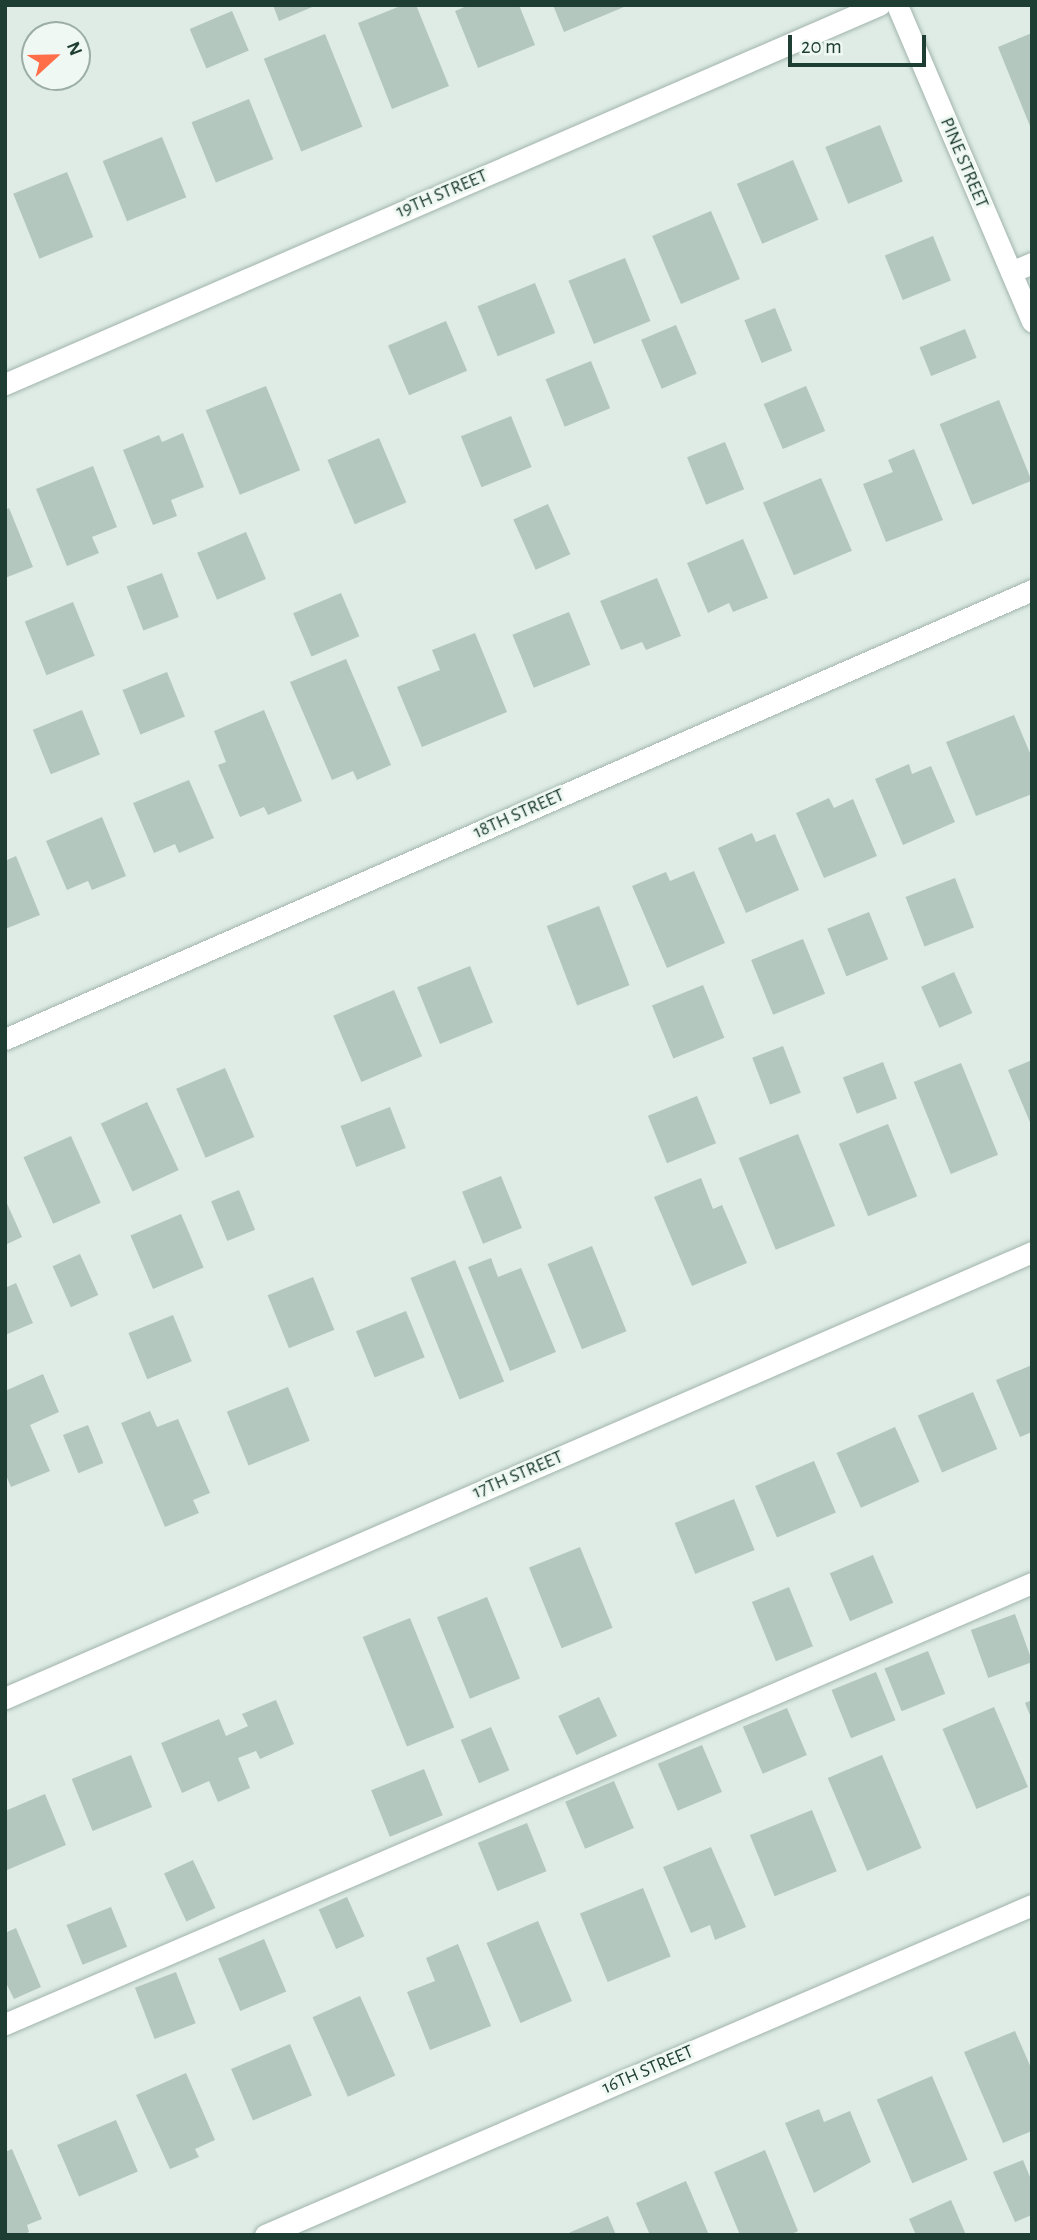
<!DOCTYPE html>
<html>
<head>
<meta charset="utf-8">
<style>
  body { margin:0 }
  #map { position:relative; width:1037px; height:2240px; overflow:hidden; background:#deece5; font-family:"Alegreya Sans",sans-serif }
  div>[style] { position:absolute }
  .building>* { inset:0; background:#b3c7be; transform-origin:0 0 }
  .roads { filter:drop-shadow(0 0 2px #a1b4ac) drop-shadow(0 0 2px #a1b4ac) }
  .minor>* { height:21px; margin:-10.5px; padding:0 10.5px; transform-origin:10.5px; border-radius:10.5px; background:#fff }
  span { translate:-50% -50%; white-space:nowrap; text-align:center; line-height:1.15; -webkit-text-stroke:6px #eff8f3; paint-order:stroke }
  .street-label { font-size:19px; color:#1e3d33 }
  .frame { position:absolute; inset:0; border:7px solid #1e3d33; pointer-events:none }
  .north { position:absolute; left:21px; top:21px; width:70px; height:70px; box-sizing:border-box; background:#eff8f3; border:2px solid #9bada6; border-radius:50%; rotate:68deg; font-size:19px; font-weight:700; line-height:28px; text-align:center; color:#1e3d33 }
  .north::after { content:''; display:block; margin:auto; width:24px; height:32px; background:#ff6d49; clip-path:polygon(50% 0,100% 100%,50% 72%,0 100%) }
  .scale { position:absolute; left:788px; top:35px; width:138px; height:32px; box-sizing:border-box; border:4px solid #1e3d33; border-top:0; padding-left:9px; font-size:21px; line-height:24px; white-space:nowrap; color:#1e3d33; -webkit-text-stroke:5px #eff8f3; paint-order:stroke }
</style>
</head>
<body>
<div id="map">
  <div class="building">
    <div style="clip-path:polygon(273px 5px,317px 5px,279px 21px)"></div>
    <div style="clip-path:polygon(403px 5px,416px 5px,449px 86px,392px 109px,358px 23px)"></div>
    <div style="clip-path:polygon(469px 5px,519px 5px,535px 45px,478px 68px,455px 11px)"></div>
    <div style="clip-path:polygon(553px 5px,623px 5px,624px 7px,564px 32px)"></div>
    <div style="left:232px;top:11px;width:43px;height:46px;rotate:67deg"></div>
    <div style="clip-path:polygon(1032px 33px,1032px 131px,998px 47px)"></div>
    <div style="left:325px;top:34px;width:100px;height:66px;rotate:68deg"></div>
    <div style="left:249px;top:99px;width:65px;height:62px;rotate:68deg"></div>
    <div style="left:880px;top:125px;width:61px;height:59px;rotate:68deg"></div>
    <div style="left:162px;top:137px;width:65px;height:64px;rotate:68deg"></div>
    <div style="left:793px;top:160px;width:65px;height:61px;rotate:67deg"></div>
    <div style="left:67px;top:172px;width:70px;height:58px;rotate:68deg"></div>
    <div style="left:711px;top:211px;width:74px;height:64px;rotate:67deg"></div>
    <div style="left:933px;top:236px;width:48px;height:52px;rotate:68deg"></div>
    <div style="left:625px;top:258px;width:68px;height:61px;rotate:68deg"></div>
    <div style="left:535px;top:283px;width:54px;height:62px;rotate:68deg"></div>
    <div style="left:775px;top:308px;width:46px;height:33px;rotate:68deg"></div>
    <div style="left:446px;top:321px;width:54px;height:63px;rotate:67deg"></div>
    <div style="left:676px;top:325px;width:53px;height:38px;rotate:67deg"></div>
    <div style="left:965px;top:329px;width:31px;height:49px;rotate:68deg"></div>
    <div style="left:591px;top:361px;width:51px;height:49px;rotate:68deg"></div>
    <div style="left:266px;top:386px;width:91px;height:65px;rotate:68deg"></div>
    <div style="left:806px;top:386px;width:49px;height:46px;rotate:67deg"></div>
    <div style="left:999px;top:400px;width:87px;height:64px;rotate:68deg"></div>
    <div style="left:511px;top:416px;width:55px;height:54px;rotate:68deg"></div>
    <div style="clip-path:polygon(183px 433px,204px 487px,171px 500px,177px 516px,153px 525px,123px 450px,159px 435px,162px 442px)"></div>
    <div style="left:379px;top:438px;width:70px;height:56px;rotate:67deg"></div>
    <div style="left:725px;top:442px;width:51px;height:41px;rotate:68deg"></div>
    <div style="clip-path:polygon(914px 449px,943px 520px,886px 542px,863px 484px,893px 472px,888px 460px)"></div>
    <div style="clip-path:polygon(93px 466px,117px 527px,92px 537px,99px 553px,67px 566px,36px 489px)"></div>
    <div style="left:821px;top:478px;width:79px;height:63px;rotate:67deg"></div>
    <div style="left:548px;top:504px;width:55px;height:38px;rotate:66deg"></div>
    <div style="clip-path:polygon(9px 508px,33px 567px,5px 578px,5px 510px)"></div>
    <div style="left:246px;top:532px;width:51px;height:53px;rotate:67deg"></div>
    <div style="clip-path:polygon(743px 539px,768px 598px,733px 612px,729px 603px,708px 613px,687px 563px)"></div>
    <div style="left:162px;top:573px;width:47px;height:38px;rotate:69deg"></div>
    <div style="clip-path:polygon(657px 578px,681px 636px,646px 650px,642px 642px,621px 650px,600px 601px)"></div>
    <div style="left:341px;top:593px;width:47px;height:52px;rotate:67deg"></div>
    <div style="left:73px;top:602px;width:58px;height:52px;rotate:68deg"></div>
    <div style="left:569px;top:612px;width:57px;height:61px;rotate:68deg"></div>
    <div style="clip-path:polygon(475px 633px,507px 712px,422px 747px,397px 687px,440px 670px,432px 650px)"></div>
    <div style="clip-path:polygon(346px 659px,391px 765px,357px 780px,353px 771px,332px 780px,290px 682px)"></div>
    <div style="left:167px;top:672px;width:48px;height:48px;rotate:68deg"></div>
    <div style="left:82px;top:710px;width:48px;height:53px;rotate:68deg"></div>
    <div style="clip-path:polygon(264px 710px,302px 801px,268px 815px,264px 807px,240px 817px,218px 765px,226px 762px,214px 731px)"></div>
    <div style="clip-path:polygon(1014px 715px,1032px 758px,1032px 794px,976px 816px,946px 742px)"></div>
    <div style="clip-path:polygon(909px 764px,912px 774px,931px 766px,955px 822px,903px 845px,875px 779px)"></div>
    <div style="clip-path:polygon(189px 780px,214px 838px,179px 853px,175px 844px,154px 853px,133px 803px)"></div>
    <div style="clip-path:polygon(829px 798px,834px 808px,853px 799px,877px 856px,824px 878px,796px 813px)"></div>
    <div style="clip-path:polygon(102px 817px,126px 876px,92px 890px,88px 881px,67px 890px,46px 841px)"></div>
    <div style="clip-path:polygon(752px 833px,756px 842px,775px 834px,799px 890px,746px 913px,718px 848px)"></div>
    <div style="clip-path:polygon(16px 856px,40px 915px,5px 929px,5px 861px)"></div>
    <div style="clip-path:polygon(694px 871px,725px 943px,667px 968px,632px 886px,666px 872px,670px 881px)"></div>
    <div style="left:955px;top:878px;width:53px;height:53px;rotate:69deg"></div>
    <div style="left:599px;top:906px;width:85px;height:56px;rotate:69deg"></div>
    <div style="left:869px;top:912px;width:51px;height:45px;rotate:68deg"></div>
    <div style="left:803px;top:939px;width:59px;height:56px;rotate:68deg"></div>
    <div style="left:470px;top:966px;width:61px;height:57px;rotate:68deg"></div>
    <div style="left:954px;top:972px;width:45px;height:36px;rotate:66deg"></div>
    <div style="left:703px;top:985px;width:57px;height:55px;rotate:68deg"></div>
    <div style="left:394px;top:990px;width:72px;height:66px;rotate:67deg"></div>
    <div style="left:783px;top:1046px;width:50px;height:33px;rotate:69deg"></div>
    <div style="clip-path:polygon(1032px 1060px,1032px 1127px,1008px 1070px)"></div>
    <div style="left:883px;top:1062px;width:39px;height:43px;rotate:69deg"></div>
    <div style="left:961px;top:1063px;width:99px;height:51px;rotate:68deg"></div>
    <div style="left:225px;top:1068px;width:75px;height:53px;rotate:67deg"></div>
    <div style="left:697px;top:1096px;width:51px;height:53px;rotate:68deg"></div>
    <div style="left:147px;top:1102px;width:75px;height:51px;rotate:65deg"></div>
    <div style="left:390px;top:1107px;width:44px;height:53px;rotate:69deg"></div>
    <div style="left:888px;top:1124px;width:78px;height:53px;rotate:68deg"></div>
    <div style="left:798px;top:1134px;width:99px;height:64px;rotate:68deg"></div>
    <div style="left:71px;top:1136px;width:73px;height:52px;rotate:66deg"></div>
    <div style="left:501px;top:1176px;width:56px;height:42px;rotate:68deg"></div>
    <div style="clip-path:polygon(701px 1178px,713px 1209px,722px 1205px,747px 1263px,692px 1286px,654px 1197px)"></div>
    <div style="left:239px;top:1190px;width:43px;height:30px;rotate:68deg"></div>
    <div style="clip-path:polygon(5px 1199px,22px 1237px,5px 1245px)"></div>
    <div style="left:181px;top:1214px;width:58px;height:55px;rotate:67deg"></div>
    <div style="left:592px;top:1246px;width:92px;height:48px;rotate:68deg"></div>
    <div style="left:80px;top:1254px;width:45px;height:30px;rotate:66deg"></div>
    <div style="clip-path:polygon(491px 1258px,498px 1277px,521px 1268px,556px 1352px,510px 1371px,468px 1267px)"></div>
    <div style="left:455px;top:1260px;width:131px;height:48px;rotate:68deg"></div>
    <div style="left:313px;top:1277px;width:57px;height:49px;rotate:68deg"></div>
    <div style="clip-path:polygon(16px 1283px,33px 1323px,5px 1335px,5px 1288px)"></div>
    <div style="left:406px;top:1311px;width:50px;height:54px;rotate:68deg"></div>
    <div style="left:173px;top:1315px;width:50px;height:48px;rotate:68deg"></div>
    <div style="clip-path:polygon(1032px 1365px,1032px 1432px,1020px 1437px,996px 1380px)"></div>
    <div style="clip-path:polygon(43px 1374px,59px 1412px,30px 1425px,50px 1471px,11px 1487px,5px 1473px,5px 1391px)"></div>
    <div style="left:288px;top:1387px;width:58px;height:66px;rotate:68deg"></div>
    <div style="left:973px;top:1392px;width:62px;height:60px;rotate:67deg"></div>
    <div style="clip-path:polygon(150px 1411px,157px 1427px,178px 1419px,210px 1493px,193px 1500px,199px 1513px,165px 1527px,121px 1423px)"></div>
    <div style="left:88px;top:1425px;width:41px;height:27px;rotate:68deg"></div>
    <div style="left:895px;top:1427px;width:60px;height:64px;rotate:66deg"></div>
    <div style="left:814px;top:1461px;width:56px;height:64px;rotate:67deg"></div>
    <div style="left:734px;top:1499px;width:55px;height:64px;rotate:68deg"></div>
    <div style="left:580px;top:1547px;width:87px;height:55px;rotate:68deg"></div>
    <div style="left:873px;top:1555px;width:52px;height:47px;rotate:67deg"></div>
    <div style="left:789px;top:1587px;width:64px;height:40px;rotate:68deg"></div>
    <div style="left:487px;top:1597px;width:88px;height:54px;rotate:68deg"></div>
    <div style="left:1015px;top:1614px;width:51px;height:47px;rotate:70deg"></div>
    <div style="left:410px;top:1618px;width:118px;height:51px;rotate:68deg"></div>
    <div style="left:928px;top:1651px;width:46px;height:47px;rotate:68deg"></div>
    <div style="left:876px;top:1672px;width:52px;height:48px;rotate:68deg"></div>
    <div style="left:599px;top:1697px;width:43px;height:45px;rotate:65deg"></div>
    <div style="clip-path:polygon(276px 1700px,294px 1744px,260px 1759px,256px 1751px,238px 1758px,250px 1788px,218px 1802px,209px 1781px,182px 1793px,161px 1743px,219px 1719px,226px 1736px,248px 1726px,242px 1714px)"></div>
    <div style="clip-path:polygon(1032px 1700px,1032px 1720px,1025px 1703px)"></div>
    <div style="left:994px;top:1707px;width:87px;height:56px;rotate:67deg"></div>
    <div style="left:787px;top:1708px;width:51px;height:48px;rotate:67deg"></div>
    <div style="left:491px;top:1727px;width:47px;height:33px;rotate:67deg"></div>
    <div style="left:702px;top:1745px;width:51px;height:48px;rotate:67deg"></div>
    <div style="left:131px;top:1755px;width:56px;height:64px;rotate:68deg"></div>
    <div style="left:882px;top:1755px;width:101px;height:59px;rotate:67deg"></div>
    <div style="left:424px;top:1769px;width:50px;height:57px;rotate:68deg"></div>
    <div style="left:614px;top:1781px;width:51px;height:53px;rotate:67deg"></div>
    <div style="clip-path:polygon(45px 1794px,66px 1845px,7px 1870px,5px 1811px)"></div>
    <div style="left:812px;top:1810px;width:66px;height:67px;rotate:68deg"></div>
    <div style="left:527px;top:1823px;width:52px;height:53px;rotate:68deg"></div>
    <div style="clip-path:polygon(711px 1847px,746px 1927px,715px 1940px,710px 1925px,691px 1933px,663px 1867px)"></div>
    <div style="left:193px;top:1860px;width:53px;height:32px;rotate:65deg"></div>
    <div style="left:643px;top:1888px;width:74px;height:68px;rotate:68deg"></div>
    <div style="left:347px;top:1897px;width:43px;height:31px;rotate:66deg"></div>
    <div style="left:111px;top:1907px;width:43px;height:48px;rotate:68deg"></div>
    <div style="left:538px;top:1921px;width:87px;height:56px;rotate:67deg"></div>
    <div style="clip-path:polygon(16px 1928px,41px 1987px,14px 1999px,5px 1981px,5px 1933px)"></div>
    <div style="left:264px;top:1939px;width:57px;height:50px;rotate:67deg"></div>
    <div style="clip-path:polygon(458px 1944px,491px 2026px,430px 2050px,407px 1992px,435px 1981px,426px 1958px)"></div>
    <div style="left:176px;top:1972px;width:55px;height:44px;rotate:69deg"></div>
    <div style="left:360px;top:1996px;width:87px;height:52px;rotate:66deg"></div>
    <div style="clip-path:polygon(1015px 2031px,1032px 2070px,1032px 2131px,1003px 2143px,964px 2052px)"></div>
    <div style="left:290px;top:2044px;width:56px;height:64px;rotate:67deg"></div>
    <div style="clip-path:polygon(186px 2073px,215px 2140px,195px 2149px,199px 2157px,170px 2169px,136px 2095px)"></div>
    <div style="left:932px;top:2076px;width:91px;height:60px;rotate:67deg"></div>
    <div style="clip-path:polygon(819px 2109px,824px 2122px,850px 2111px,871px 2162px,814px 2193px,785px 2123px)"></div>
    <div style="left:116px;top:2120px;width:56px;height:64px;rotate:67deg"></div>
    <div style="clip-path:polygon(12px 2149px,42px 2219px,27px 2225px,29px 2232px,22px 2235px,5px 2235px,5px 2152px)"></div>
    <div style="clip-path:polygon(765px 2150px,798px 2231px,790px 2235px,740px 2235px,714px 2172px)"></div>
    <div style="clip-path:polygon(1023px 2160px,1032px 2182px,1032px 2215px,1015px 2222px,993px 2172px)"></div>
    <div style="clip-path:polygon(686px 2181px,709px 2235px,650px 2235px,636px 2203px)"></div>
    <div style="clip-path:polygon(951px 2200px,966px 2235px,916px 2235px,909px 2219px)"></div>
    <div style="clip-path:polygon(608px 2216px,616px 2235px,564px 2235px)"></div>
  </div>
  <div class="roads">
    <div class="minor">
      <div style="left:897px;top:5px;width:344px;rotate:66.9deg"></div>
      <div style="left:1011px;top:272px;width:23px;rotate:-23deg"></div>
      <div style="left:5px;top:384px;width:953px;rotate:-23.44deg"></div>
      <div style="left:5px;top:1039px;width:1121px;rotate:-23.61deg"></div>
      <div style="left:5px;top:1698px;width:1120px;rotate:-23.47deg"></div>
      <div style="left:5px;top:2024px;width:1118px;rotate:-23.24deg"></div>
      <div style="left:265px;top:2235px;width:835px;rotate:-23.28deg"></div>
    </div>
  </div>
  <div class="street-label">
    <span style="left:964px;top:163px;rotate:67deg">PINE STREET</span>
    <span style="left:442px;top:194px;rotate:-23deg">19TH STREET</span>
    <span style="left:519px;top:814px;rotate:-24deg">18TH STREET</span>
    <span style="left:518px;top:1475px;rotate:-23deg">17TH STREET</span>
    <span style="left:648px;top:2070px;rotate:-23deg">16TH STREET</span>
  </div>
  <div class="frame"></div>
  <div class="north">N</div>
  <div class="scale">20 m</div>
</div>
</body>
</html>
